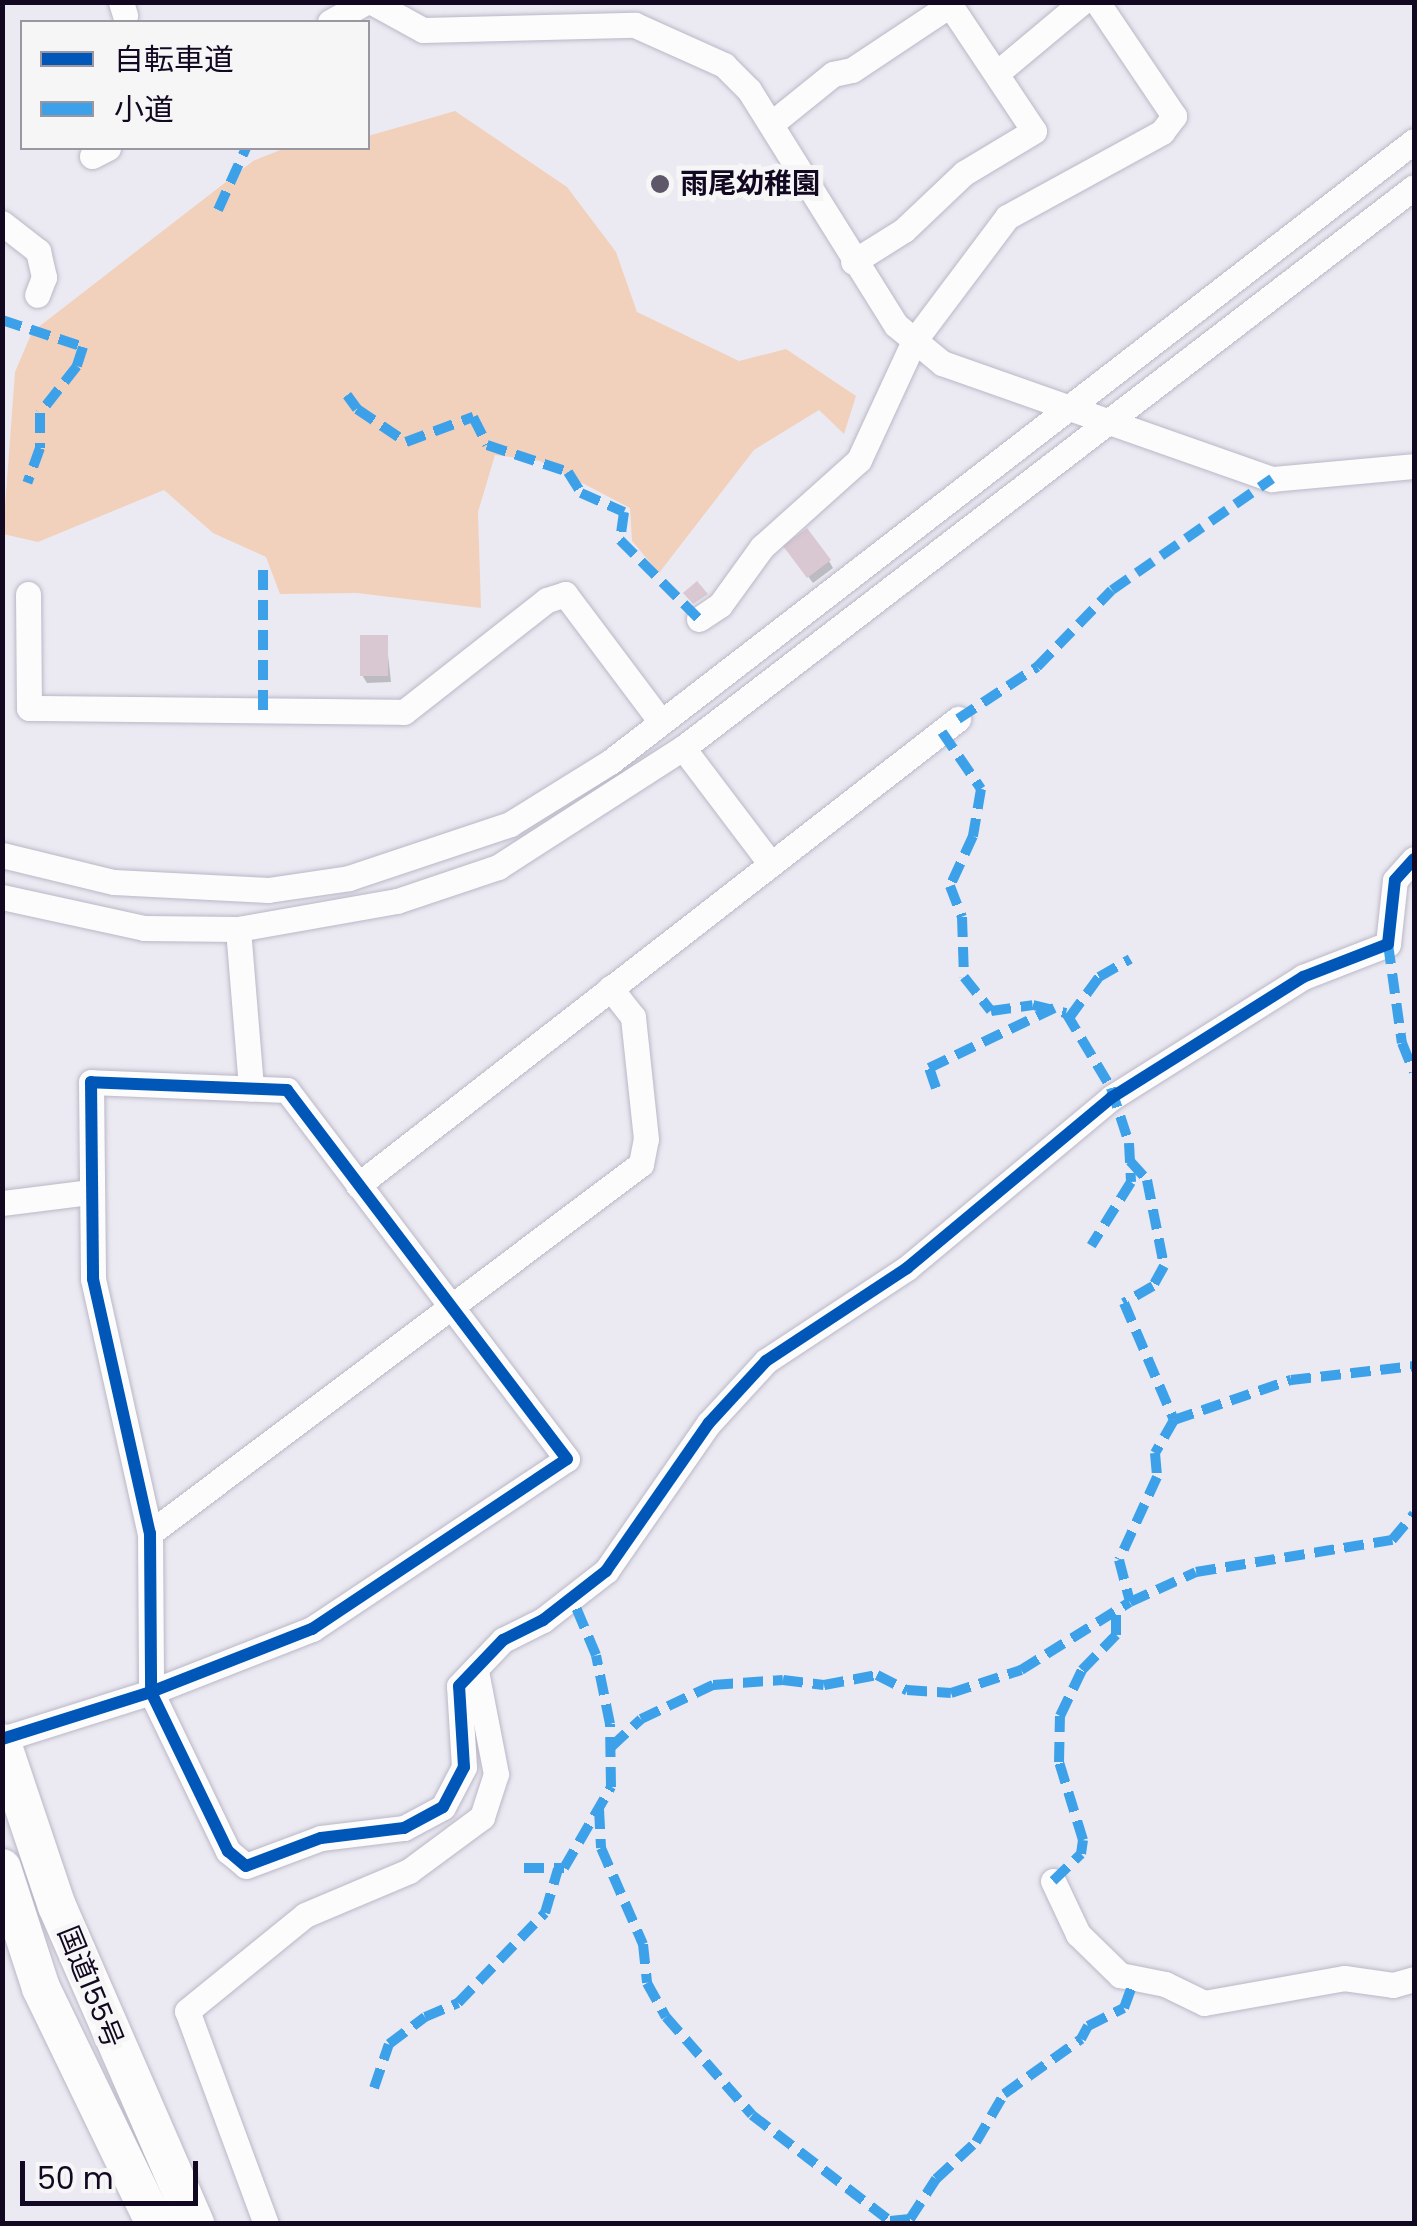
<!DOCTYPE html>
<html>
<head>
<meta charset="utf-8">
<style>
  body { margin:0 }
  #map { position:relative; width:1417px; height:2226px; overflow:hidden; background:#ebeaf2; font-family:Poppins,"Noto Sans JP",sans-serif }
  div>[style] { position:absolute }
  .green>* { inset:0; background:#f2d1bc }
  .shadow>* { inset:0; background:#0003 }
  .building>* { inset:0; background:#d9c8d2; transform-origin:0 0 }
  .roads { filter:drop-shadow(0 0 2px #bbb7c7) drop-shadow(0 0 2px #bbb7c7) }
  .minor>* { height:25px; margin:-12.5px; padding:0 12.5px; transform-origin:12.5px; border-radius:12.5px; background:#fcfcfd }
  .highway>* { height:38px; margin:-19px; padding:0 19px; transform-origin:19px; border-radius:19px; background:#fcfcfd }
  .quiet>* { height:10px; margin-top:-5px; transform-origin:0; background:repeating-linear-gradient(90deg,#3da1ea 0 20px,transparent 0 30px) }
  .cycleway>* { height:12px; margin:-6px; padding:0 6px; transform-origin:6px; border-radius:6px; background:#0057b8 }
  .dots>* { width:28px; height:28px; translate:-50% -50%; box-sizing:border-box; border:5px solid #f6f6f6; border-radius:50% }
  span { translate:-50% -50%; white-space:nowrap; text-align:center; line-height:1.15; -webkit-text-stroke:10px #f6f6f6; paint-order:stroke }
  .poi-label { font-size:28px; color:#120821; font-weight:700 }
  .left { translate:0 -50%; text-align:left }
  .street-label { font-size:28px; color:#120821 }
  .frame { position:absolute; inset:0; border:5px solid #120821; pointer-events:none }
  .legend { position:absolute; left:20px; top:20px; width:350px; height:130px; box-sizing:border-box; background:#f6f6f6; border:2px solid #9b97a1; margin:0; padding:12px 18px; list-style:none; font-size:30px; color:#120821 }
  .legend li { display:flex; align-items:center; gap:20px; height:50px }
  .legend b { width:50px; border:2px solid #9b97a1 }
  .scale { position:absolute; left:20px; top:2161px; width:178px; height:45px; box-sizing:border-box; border:5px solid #120821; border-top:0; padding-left:12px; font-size:30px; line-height:35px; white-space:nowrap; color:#120821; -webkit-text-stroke:8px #f6f6f6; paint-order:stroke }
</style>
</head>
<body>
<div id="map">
  <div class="green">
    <div style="clip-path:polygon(455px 111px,567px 187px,616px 252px,637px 312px,739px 361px,786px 349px,856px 396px,844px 434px,819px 410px,754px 450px,659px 573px,632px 541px,630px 508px,540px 461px,495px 455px,478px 512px,481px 608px,357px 593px,280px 594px,266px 557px,213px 533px,164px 490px,38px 542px,3px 534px,15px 372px,32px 332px,253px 161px,285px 148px,368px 148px,368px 136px)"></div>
  </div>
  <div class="shadow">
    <div style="clip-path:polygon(793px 556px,829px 561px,833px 568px,813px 583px)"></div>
    <div style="clip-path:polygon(2px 610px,3px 611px,4px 658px,2px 658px)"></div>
    <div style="clip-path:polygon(386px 637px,391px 682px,367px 683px,362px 675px)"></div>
  </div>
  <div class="building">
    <div style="left:807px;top:528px;width:40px;height:30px;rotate:53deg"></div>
    <div style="clip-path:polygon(697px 581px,708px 594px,693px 604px,683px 593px)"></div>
    <div style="left:360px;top:635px;width:28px;height:41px"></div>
  </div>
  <div class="roads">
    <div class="minor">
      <div style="left:121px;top:2px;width:14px;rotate:73deg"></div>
      <div style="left:372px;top:2px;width:58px;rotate:28.8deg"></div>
      <div style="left:423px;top:30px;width:212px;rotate:-1.4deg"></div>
      <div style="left:635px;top:25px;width:98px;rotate:24.2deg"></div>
      <div style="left:724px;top:65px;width:35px;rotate:45deg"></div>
      <div style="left:749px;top:90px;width:277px;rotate:58deg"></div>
      <div style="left:896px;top:325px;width:60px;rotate:39.6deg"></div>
      <div style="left:942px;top:363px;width:350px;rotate:19.4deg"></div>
      <div style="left:1272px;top:479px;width:143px;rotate:-5.2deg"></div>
      <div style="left:330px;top:22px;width:41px;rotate:-29.1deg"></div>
      <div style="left:997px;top:73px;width:111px;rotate:-39.9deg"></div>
      <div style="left:771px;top:124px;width:80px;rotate:-38.9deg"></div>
      <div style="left:833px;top:74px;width:19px;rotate:-12deg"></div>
      <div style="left:852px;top:70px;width:118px;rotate:-33.6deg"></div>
      <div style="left:950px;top:5px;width:151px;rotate:56.3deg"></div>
      <div style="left:1034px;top:131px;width:82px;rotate:149deg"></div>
      <div style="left:964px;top:173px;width:83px;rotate:136.5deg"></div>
      <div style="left:904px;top:230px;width:60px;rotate:147.9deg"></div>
      <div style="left:92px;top:156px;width:18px;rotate:-27deg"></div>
      <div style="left:2px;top:223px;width:46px;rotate:37.9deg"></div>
      <div style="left:38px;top:251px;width:27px;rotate:77deg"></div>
      <div style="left:44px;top:277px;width:19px;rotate:111deg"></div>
      <div style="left:28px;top:594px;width:114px;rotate:89.5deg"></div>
      <div style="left:29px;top:708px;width:375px;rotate:0.6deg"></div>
      <div style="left:404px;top:712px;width:182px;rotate:-38.1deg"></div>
      <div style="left:547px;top:600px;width:19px;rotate:-18deg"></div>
      <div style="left:565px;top:594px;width:160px;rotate:53.1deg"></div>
      <div style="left:699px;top:619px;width:25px;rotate:-34deg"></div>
      <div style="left:720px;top:605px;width:72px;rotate:-54.1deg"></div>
      <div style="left:762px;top:547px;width:130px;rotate:-41.9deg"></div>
      <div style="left:859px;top:460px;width:131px;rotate:-65.2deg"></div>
      <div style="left:914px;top:341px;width:155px;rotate:-53.1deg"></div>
      <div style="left:1007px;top:217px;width:177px;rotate:-28.7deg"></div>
      <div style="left:1162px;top:132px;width:20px;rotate:-53deg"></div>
      <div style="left:1174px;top:116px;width:138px;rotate:-124deg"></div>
      <div style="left:683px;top:748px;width:144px;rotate:52.9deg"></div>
      <div style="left:2px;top:855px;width:115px;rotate:13.6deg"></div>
      <div style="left:114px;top:882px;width:154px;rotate:3deg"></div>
      <div style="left:268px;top:890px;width:82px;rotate:-8.4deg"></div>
      <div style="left:349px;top:878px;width:170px;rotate:-18.5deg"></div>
      <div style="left:510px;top:824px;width:118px;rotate:-31.8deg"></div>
      <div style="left:610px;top:762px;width:1016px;rotate:-37.68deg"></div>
      <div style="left:2px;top:897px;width:145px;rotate:12.3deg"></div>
      <div style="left:144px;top:928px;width:94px;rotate:0.6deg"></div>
      <div style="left:238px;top:929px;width:161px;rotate:-10deg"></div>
      <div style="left:397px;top:901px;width:107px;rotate:-18.6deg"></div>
      <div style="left:498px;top:867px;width:220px;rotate:-32.8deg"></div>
      <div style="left:683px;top:748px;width:921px;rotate:-37.5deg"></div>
      <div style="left:238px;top:929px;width:160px;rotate:85.3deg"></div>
      <div style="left:358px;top:1185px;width:760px;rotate:-37.84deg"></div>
      <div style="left:2px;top:1203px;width:89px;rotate:-7.1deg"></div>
      <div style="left:150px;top:1533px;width:614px;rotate:-36.93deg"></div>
      <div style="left:641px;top:1164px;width:25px;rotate:-79deg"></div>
      <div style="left:646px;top:1139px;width:123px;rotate:-96.1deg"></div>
      <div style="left:633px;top:1017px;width:37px;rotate:-128deg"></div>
      <div style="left:2px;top:1739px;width:156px;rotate:-17.5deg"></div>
      <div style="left:151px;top:1692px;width:173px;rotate:-21.4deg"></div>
      <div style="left:312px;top:1629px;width:306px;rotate:-33.7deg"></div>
      <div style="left:567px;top:1459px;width:463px;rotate:-127.2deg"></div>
      <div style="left:287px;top:1090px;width:196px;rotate:-177.7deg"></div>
      <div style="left:91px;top:1082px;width:197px;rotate:89.4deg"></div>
      <div style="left:93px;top:1279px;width:260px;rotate:77.4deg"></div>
      <div style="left:150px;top:1533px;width:159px;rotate:89.6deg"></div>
      <div style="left:151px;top:1692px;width:177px;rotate:64.2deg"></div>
      <div style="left:228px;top:1851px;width:23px;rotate:40deg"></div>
      <div style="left:246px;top:1866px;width:80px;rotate:-20.5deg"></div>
      <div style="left:321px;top:1838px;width:84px;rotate:-6.9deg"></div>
      <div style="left:404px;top:1828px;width:44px;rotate:-28.3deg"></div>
      <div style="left:443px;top:1807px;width:45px;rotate:-62.3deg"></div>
      <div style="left:464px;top:1767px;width:81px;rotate:-93.5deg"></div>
      <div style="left:459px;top:1686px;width:64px;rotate:-46.3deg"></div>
      <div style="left:503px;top:1640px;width:45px;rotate:-26.6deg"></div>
      <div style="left:543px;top:1620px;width:80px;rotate:-37.9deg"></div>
      <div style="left:606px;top:1571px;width:180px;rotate:-55.2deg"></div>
      <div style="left:709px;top:1423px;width:84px;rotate:-47.4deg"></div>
      <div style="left:766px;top:1361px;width:169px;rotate:-33.4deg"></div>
      <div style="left:907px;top:1268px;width:266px;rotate:-39.8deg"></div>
      <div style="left:1111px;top:1098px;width:227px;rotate:-32.2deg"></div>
      <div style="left:1303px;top:977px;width:91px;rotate:-21.2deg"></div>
      <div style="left:1388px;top:944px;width:64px;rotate:-83.8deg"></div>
      <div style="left:1395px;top:880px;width:28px;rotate:-48deg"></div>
      <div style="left:1053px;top:1881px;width:59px;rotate:64.7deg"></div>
      <div style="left:1078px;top:1934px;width:59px;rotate:44.3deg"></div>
      <div style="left:1120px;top:1975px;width:46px;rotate:11.3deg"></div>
      <div style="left:1165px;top:1984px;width:43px;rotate:26deg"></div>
      <div style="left:1204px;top:2003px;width:142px;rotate:-10.1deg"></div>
      <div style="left:1344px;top:1978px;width:49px;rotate:8.1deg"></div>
      <div style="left:1393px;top:1985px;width:22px;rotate:-16deg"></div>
      <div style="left:266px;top:2224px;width:227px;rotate:-110.3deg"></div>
      <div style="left:187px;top:2011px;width:152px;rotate:-39.1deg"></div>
      <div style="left:305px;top:1915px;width:113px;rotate:-22.9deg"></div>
      <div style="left:409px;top:1871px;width:91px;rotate:-36.5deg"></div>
      <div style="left:482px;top:1817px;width:45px;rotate:-72deg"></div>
      <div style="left:496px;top:1774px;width:105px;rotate:-101deg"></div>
    </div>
    <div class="highway">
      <div style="left:2px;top:1743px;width:172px;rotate:71.4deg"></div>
      <div style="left:57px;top:1906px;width:347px;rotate:66.5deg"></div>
      <div style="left:2px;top:1868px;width:126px;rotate:72deg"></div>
      <div style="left:41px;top:1988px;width:262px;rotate:64.2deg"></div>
    </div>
  </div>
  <div class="quiet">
    <div style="left:218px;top:210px;width:68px;rotate:-65.7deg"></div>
    <div style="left:2px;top:320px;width:85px;rotate:18.4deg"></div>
    <div style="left:83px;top:347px;width:20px;rotate:108deg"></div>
    <div style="left:77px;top:366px;width:60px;rotate:128.2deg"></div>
    <div style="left:40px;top:413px;width:35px;rotate:90deg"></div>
    <div style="left:40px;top:448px;width:37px;rotate:110deg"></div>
    <div style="left:347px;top:395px;width:17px;rotate:54deg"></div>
    <div style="left:357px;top:409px;width:59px;rotate:34deg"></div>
    <div style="left:406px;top:442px;width:72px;rotate:-20.5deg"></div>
    <div style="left:473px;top:417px;width:31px;rotate:63deg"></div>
    <div style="left:487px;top:445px;width:85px;rotate:18.4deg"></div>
    <div style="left:568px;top:472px;width:25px;rotate:58deg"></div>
    <div style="left:581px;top:493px;width:47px;rotate:23.8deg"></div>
    <div style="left:624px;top:512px;width:28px;rotate:98deg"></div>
    <div style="left:620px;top:540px;width:112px;rotate:45deg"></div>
    <div style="left:263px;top:570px;width:141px;rotate:90deg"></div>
    <div style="left:958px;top:719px;width:95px;rotate:-33.4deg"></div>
    <div style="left:1037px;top:667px;width:107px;rotate:-45.8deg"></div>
    <div style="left:1112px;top:590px;width:195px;rotate:-34.8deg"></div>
    <div style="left:942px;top:732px;width:69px;rotate:55.6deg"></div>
    <div style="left:981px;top:789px;width:48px;rotate:99.7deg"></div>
    <div style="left:973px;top:836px;width:55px;rotate:114.7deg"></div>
    <div style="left:950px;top:886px;width:33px;rotate:69deg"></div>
    <div style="left:962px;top:917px;width:60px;rotate:88.1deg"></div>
    <div style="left:964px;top:977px;width:43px;rotate:51.5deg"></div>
    <div style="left:991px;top:1011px;width:42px;rotate:-8.1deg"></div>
    <div style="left:1033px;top:1005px;width:34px;rotate:14deg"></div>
    <div style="left:1066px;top:1013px;width:87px;rotate:59deg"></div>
    <div style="left:1111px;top:1088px;width:58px;rotate:71.9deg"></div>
    <div style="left:1129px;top:1143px;width:39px;rotate:87deg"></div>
    <div style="left:1131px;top:1182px;width:75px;rotate:122deg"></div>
    <div style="left:1388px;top:944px;width:100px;rotate:82deg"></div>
    <div style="left:1402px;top:1043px;width:31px;rotate:68deg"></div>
    <div style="left:1069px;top:1018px;width:51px;rotate:-53.8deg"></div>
    <div style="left:1099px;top:977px;width:36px;rotate:-30deg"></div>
    <div style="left:936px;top:1088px;width:21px;rotate:-109deg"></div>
    <div style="left:929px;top:1068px;width:139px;rotate:-25.6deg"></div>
    <div style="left:1130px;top:1161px;width:25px;rotate:48deg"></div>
    <div style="left:1147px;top:1180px;width:88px;rotate:78.8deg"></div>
    <div style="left:1164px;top:1266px;width:23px;rotate:119deg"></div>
    <div style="left:1153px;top:1286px;width:34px;rotate:150deg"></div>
    <div style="left:1124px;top:1303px;width:127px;rotate:66.9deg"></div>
    <div style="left:1174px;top:1420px;width:38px;rotate:120deg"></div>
    <div style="left:1155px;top:1453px;width:24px;rotate:85deg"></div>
    <div style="left:1157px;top:1477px;width:91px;rotate:114.6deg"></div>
    <div style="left:1119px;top:1560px;width:43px;rotate:75.3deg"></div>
    <div style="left:1174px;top:1420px;width:124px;rotate:-18.9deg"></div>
    <div style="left:1291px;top:1380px;width:124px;rotate:-6.5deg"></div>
    <div style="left:611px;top:1747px;width:41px;rotate:-43deg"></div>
    <div style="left:641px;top:1719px;width:80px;rotate:-25.3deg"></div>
    <div style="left:713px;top:1685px;width:70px;rotate:-4.1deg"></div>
    <div style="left:783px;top:1680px;width:41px;rotate:7deg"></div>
    <div style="left:824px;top:1685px;width:54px;rotate:-10.7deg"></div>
    <div style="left:877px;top:1675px;width:34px;rotate:27deg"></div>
    <div style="left:907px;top:1690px;width:44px;rotate:3.9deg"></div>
    <div style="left:951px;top:1693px;width:74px;rotate:-18.2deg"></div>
    <div style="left:1021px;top:1670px;width:128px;rotate:-32deg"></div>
    <div style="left:1130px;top:1602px;width:72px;rotate:-24.4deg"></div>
    <div style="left:1196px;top:1572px;width:199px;rotate:-9.3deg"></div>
    <div style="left:1392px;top:1540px;width:34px;rotate:-50deg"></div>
    <div style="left:599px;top:1809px;width:39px;rotate:87deg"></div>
    <div style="left:601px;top:1848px;width:105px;rotate:66.4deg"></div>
    <div style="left:643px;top:1944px;width:39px;rotate:84deg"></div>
    <div style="left:647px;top:1983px;width:39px;rotate:61deg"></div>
    <div style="left:666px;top:2017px;width:130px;rotate:48.7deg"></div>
    <div style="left:752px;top:2115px;width:174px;rotate:37.5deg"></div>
    <div style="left:890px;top:2221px;width:20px;rotate:-6deg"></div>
    <div style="left:910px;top:2219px;width:48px;rotate:-57deg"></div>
    <div style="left:936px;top:2179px;width:54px;rotate:-42.8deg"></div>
    <div style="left:976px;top:2142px;width:56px;rotate:-59.7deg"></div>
    <div style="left:1004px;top:2094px;width:95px;rotate:-35.5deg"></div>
    <div style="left:1081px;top:2039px;width:15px;rotate:-62deg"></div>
    <div style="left:1088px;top:2026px;width:40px;rotate:-26.6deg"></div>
    <div style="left:1124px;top:2008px;width:29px;rotate:-70deg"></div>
    <div style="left:524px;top:1868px;width:40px"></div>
    <div style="left:564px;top:1868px;width:94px;rotate:-59.9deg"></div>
    <div style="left:611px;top:1787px;width:63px;rotate:-90.9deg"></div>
    <div style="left:610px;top:1724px;width:70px;rotate:-101.5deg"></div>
    <div style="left:596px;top:1655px;width:62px;rotate:-112.8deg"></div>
    <div style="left:1053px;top:1881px;width:39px;rotate:-44deg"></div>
    <div style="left:1081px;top:1854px;width:14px;rotate:-82deg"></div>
    <div style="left:1083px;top:1840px;width:82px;rotate:-107.1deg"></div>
    <div style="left:1059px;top:1762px;width:46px;rotate:-88.8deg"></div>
    <div style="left:1060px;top:1716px;width:51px;rotate:-64.4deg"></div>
    <div style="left:1082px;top:1670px;width:49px;rotate:-45.8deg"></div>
    <div style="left:1116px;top:1635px;width:24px;rotate:-90deg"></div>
    <div style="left:374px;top:2088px;width:46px;rotate:-71.2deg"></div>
    <div style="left:389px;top:2044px;width:45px;rotate:-36.9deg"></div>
    <div style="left:425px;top:2017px;width:36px;rotate:-23deg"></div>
    <div style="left:458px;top:2003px;width:125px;rotate:-46deg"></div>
    <div style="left:545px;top:1913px;width:46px;rotate:-73.5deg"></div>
  </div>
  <div class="cycleway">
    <div style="left:2px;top:1739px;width:156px;rotate:-17.5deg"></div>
    <div style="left:151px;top:1692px;width:173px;rotate:-21.4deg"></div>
    <div style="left:312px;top:1629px;width:306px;rotate:-33.7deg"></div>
    <div style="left:567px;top:1459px;width:463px;rotate:-127.2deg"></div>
    <div style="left:287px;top:1090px;width:196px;rotate:-177.7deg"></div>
    <div style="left:91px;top:1082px;width:197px;rotate:89.4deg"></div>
    <div style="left:93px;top:1279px;width:260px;rotate:77.4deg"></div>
    <div style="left:150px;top:1533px;width:159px;rotate:89.6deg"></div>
    <div style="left:151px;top:1692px;width:177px;rotate:64.2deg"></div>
    <div style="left:228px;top:1851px;width:23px;rotate:40deg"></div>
    <div style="left:246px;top:1866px;width:80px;rotate:-20.5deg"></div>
    <div style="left:321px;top:1838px;width:84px;rotate:-6.9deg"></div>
    <div style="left:404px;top:1828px;width:44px;rotate:-28.3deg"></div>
    <div style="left:443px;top:1807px;width:45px;rotate:-62.3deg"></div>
    <div style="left:464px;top:1767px;width:81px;rotate:-93.5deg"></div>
    <div style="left:459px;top:1686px;width:64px;rotate:-46.3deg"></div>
    <div style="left:503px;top:1640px;width:45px;rotate:-26.6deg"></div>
    <div style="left:543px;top:1620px;width:80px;rotate:-37.9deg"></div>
    <div style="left:606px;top:1571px;width:180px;rotate:-55.2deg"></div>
    <div style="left:709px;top:1423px;width:84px;rotate:-47.4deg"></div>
    <div style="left:766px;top:1361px;width:169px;rotate:-33.4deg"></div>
    <div style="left:907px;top:1268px;width:266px;rotate:-39.8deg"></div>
    <div style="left:1111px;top:1098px;width:227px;rotate:-32.2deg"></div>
    <div style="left:1303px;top:977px;width:91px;rotate:-21.2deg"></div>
    <div style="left:1388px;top:944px;width:64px;rotate:-83.8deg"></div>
    <div style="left:1395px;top:880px;width:28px;rotate:-48deg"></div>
  </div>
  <div class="dots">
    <div style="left:660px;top:184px;background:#5e576a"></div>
  </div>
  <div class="poi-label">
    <span class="left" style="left:680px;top:184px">雨尾幼稚園</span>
  </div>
  <div class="street-label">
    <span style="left:90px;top:1987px;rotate:68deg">国道155号</span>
  </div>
  <div class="frame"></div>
  <ul class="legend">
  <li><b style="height:12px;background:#0057b8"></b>自転車道</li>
  <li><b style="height:12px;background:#3da1ea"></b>小道</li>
  </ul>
  <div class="scale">50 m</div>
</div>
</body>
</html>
